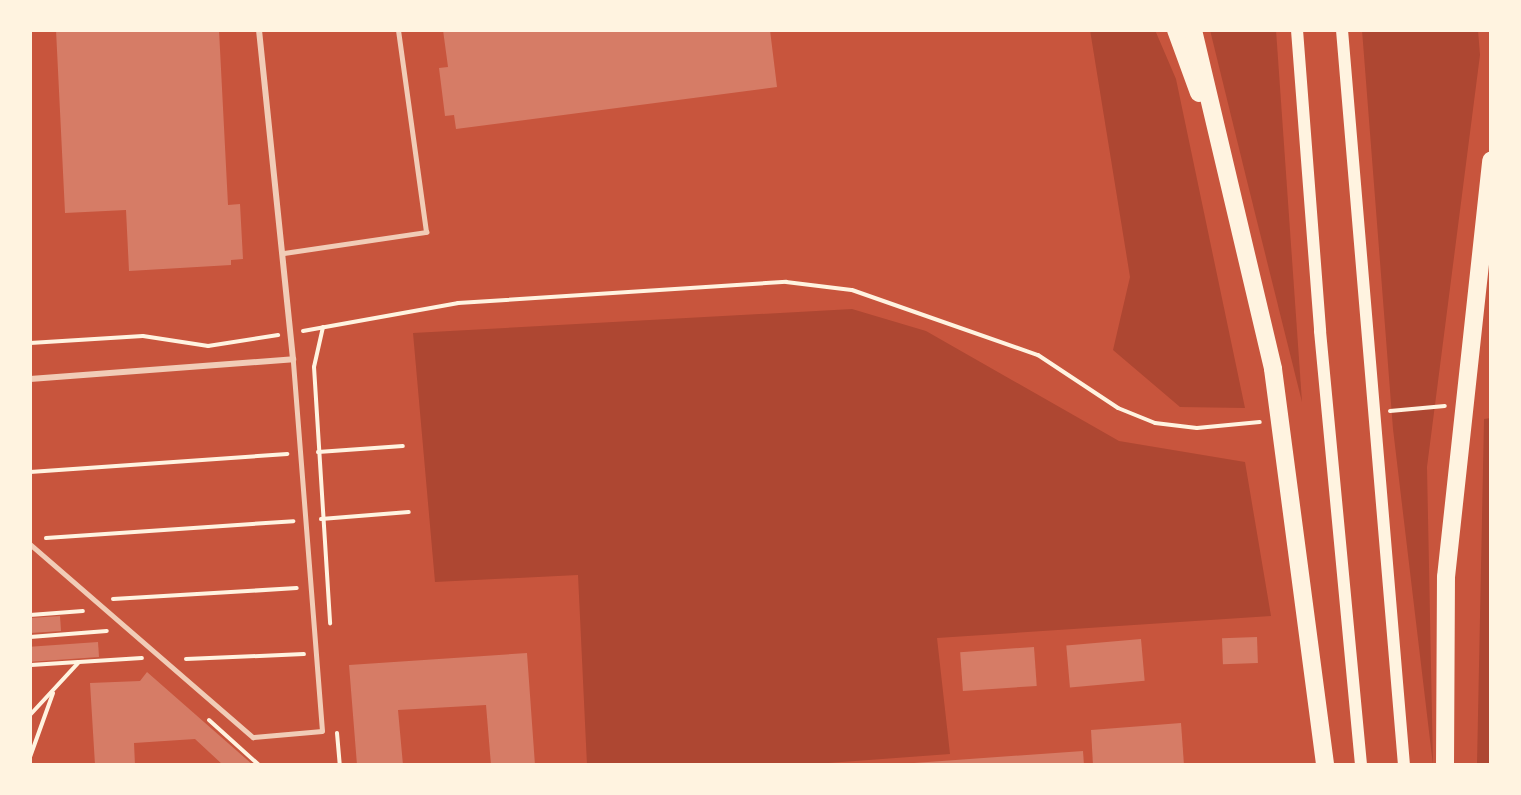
<!DOCTYPE html>
<html>
<head>
<meta charset="utf-8">
<style>
  body { margin:0 }
  #map { position:relative; width:1521px; height:795px; overflow:hidden; background:#c8553d; font-family:"Noto Sans",sans-serif }
  div>[style] { position:absolute }
  .green>* { inset:0; background:#ae4732 }
  .building>* { inset:0; background:#d67c66; transform-origin:0 0 }
  .path>* { height:4px; margin:-2px; padding:0 2px; transform-origin:2px; border-radius:2px; background:#fff3e0 }
  .service>* { height:4.5px; margin:-2.25px; padding:0 2.25px; transform-origin:2.25px; border-radius:2.25px; background:#f1ccb7 }
  .minor>* { height:6px; margin:-3px; padding:0 3px; transform-origin:3px; border-radius:3px; background:#f1ccb7 }
  .secondary>* { height:12px; margin:-6px; padding:0 6px; transform-origin:6px; border-radius:6px; background:#fff3e0 }
  .motorway>* { height:18px; margin:-9px; padding:0 9px; transform-origin:9px; border-radius:9px; background:#fff3e0 }
  span { translate:-50% -50%; white-space:nowrap; text-align:center; line-height:1.15; -webkit-text-stroke:4.5px #fff3e0; paint-order:stroke }
  .frame { position:absolute; inset:0; border:32px solid #fff3e0; pointer-events:none }
</style>
</head>
<body>
<div id="map">
  <div class="green">
    <div style="clip-path:polygon(1090px 30px,1155px 30px,1176px 79px,1245px 408px,1180px 407px,1113px 350px,1130px 277px)"></div>
    <div style="clip-path:polygon(1210px 30px,1276px 30px,1302px 402px,1247px 181px)"></div>
    <div style="clip-path:polygon(1362px 30px,1478px 30px,1480px 55px,1427px 467px,1433px 765px,1393px 429px)"></div>
    <div style="clip-path:polygon(852px 309px,926px 331px,1119px 441px,1245px 462px,1271px 616px,937px 638px,950px 754px,801px 765px,587px 765px,578px 575px,435px 582px,413px 333px)"></div>
    <div style="clip-path:polygon(1491px 418px,1491px 765px,1477px 765px,1484px 419px)"></div>
  </div>
  <div class="building">
    <div style="clip-path:polygon(56px 30px,219px 30px,228px 205px,240px 204px,243px 259px,231px 260px,231px 265px,129px 271px,126px 210px,65px 213px)"></div>
    <div style="clip-path:polygon(443px 30px,770px 30px,777px 87px,456px 129px,454px 115px,445px 116px,439px 68px,448px 67px)"></div>
    <div style="left:60px;top:616px;width:15px;height:30px;rotate:86deg"></div>
    <div style="left:1257px;top:637px;width:26px;height:35px;rotate:88deg"></div>
    <div style="left:1141px;top:639px;width:42px;height:75px;rotate:85deg"></div>
    <div style="left:98px;top:642px;width:15px;height:68px;rotate:86deg"></div>
    <div style="left:1034px;top:647px;width:39px;height:74px;rotate:86deg"></div>
    <div style="clip-path:polygon(527px 653px,535px 765px,491px 765px,486px 705px,398px 710px,403px 765px,357px 765px,349px 665px)"></div>
    <div style="clip-path:polygon(147px 672px,253px 765px,223px 765px,195px 739px,134px 743px,135px 765px,95px 765px,90px 683px,140px 681px)"></div>
    <div style="clip-path:polygon(1181px 723px,1184px 765px,1093px 765px,1091px 730px)"></div>
    <div style="clip-path:polygon(1083px 751px,1084px 765px,914px 765px,914px 763px)"></div>
  </div>
  <div class="path">
    <div style="left:323px;top:327px;width:41px;rotate:102.7deg"></div>
    <div style="left:314px;top:367px;width:257px;rotate:86.4deg"></div>
    <div style="left:303px;top:331px;width:158px;rotate:-10.2deg"></div>
    <div style="left:458px;top:303px;width:329px;rotate:-3.7deg"></div>
    <div style="left:786px;top:282px;width:66px;rotate:6.9deg"></div>
    <div style="left:852px;top:290px;width:197px;rotate:19.3deg"></div>
    <div style="left:1038px;top:355px;width:96px;rotate:33.5deg"></div>
    <div style="left:1118px;top:408px;width:40px;rotate:22deg"></div>
    <div style="left:1155px;top:423px;width:42px;rotate:6.8deg"></div>
    <div style="left:1197px;top:428px;width:63px;rotate:-5.4deg"></div>
    <div style="left:30px;top:343px;width:113px;rotate:-3.5deg"></div>
    <div style="left:143px;top:336px;width:66px;rotate:8.7deg"></div>
    <div style="left:208px;top:346px;width:71px;rotate:-8.9deg"></div>
    <div style="left:1390px;top:411px;width:55px;rotate:-5.2deg"></div>
    <div style="left:318px;top:452px;width:85px;rotate:-4deg"></div>
    <div style="left:30px;top:472px;width:258px;rotate:-4deg"></div>
    <div style="left:321px;top:519px;width:88px;rotate:-4.5deg"></div>
    <div style="left:46px;top:538px;width:248px;rotate:-3.9deg"></div>
    <div style="left:113px;top:599px;width:184px;rotate:-3.4deg"></div>
    <div style="left:30px;top:615px;width:53px;rotate:-4.3deg"></div>
    <div style="left:30px;top:637px;width:77px;rotate:-4.5deg"></div>
    <div style="left:186px;top:659px;width:118px;rotate:-2.4deg"></div>
    <div style="left:31px;top:665px;width:47px;rotate:-3.7deg"></div>
    <div style="left:30px;top:715px;width:72px;rotate:-47.2deg"></div>
    <div style="left:79px;top:662px;width:63px;rotate:-3.6deg"></div>
    <div style="left:209px;top:720px;width:67px;rotate:42deg"></div>
    <div style="left:337px;top:733px;width:32px;rotate:85deg"></div>
    <div style="left:30px;top:757px;width:68px;rotate:-70.2deg"></div>
  </div>
  <div class="service">
    <div style="left:284px;top:253px;width:144px;rotate:-8.4deg"></div>
    <div style="left:426px;top:232px;width:204px;rotate:-97.9deg"></div>
    <div style="left:30px;top:544px;width:295px;rotate:40.9deg"></div>
    <div style="left:253px;top:737px;width:69px;rotate:-5deg"></div>
    <div style="left:322px;top:731px;width:373px;rotate:-94.5deg"></div>
  </div>
  <div class="minor">
    <div style="left:30px;top:379px;width:264px;rotate:-4.3deg"></div>
    <div style="left:293px;top:359px;width:331px;rotate:-95.9deg"></div>
  </div>
  <div class="secondary">
    <div style="left:1297px;top:30px;width:302px;rotate:85.6deg"></div>
    <div style="left:1320px;top:331px;width:436px;rotate:84.6deg"></div>
    <div style="left:1342px;top:30px;width:738px;rotate:85.18deg"></div>
  </div>
  <div class="motorway">
    <div style="left:1176px;top:30px;width:67px;rotate:69.9deg"></div>
    <div style="left:1193px;top:30px;width:348px;rotate:76.7deg"></div>
    <div style="left:1273px;top:369px;width:399px;rotate:82.5deg"></div>
    <div style="left:1445px;top:765px;width:188px;rotate:-89.7deg"></div>
    <div style="left:1446px;top:577px;width:419px;rotate:-83.8deg"></div>
  </div>
  <div class="frame"></div>
</div>
</body>
</html>
